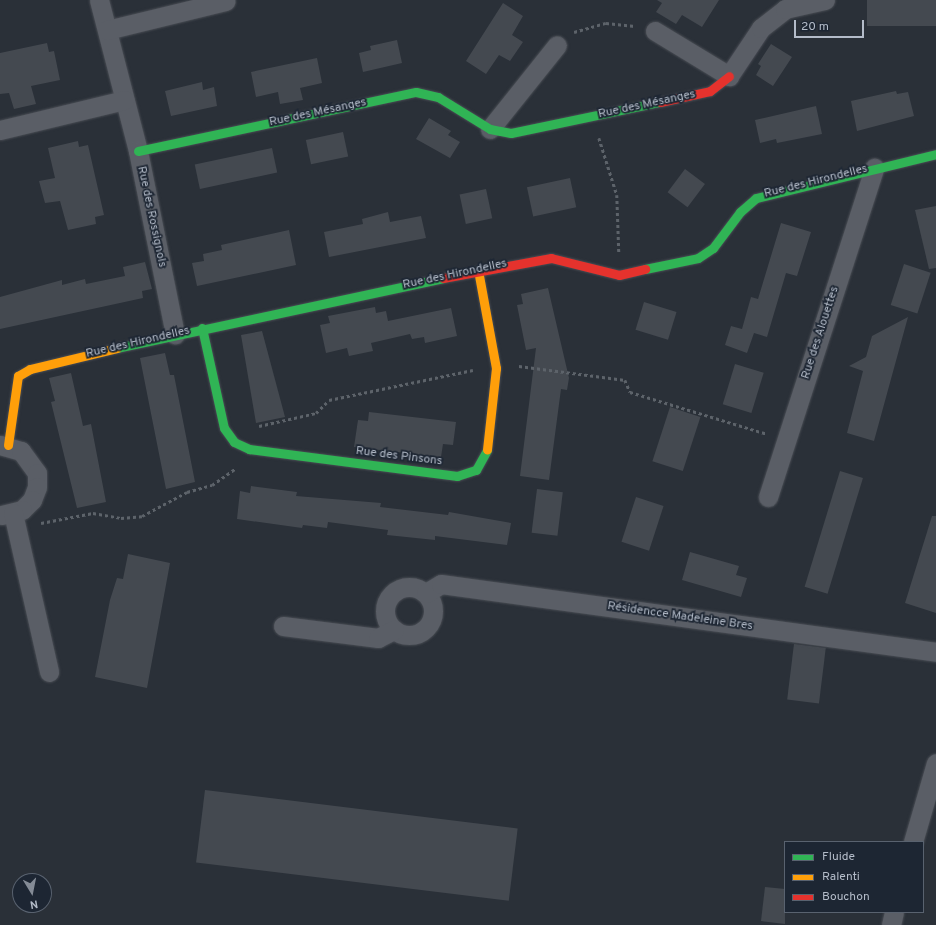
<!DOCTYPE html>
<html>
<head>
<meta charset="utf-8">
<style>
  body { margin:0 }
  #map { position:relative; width:936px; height:925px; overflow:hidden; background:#2a3038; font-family:Overpass,sans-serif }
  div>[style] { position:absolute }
  .building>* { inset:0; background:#444950; transform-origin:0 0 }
  .path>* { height:2.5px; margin-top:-1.25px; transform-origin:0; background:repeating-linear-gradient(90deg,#5d636a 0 3px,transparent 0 6px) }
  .roads { filter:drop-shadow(0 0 1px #484c53) drop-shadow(0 0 1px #484c53) }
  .street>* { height:19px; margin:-9.5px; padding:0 9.5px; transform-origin:9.5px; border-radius:9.5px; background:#5a5e66 }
  .street>.ring { margin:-9.5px; padding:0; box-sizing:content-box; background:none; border:19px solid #5a5e66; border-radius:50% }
  .fast>* { height:9px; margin:-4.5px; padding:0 4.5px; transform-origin:4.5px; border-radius:4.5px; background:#30b455 }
  .slow>* { height:9px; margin:-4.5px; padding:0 4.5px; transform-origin:4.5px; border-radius:4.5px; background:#ff9f0a }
  .jam>* { height:9px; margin:-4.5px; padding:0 4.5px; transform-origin:4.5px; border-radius:4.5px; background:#e5322d }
  span { translate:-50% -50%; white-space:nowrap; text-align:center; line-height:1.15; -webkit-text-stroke:3.5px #1d2633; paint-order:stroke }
  .street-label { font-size:12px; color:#b4bcc9 }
  .legend { position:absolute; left:784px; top:841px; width:140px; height:72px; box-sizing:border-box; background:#1d2633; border:1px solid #59626f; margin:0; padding:5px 7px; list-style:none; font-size:12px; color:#b4bcc9 }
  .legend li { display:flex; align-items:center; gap:8px; height:20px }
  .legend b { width:20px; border:1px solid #59626f }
  .north { position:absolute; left:12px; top:873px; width:40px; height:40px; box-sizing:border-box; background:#1d2633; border:1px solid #59626f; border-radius:50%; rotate:170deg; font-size:11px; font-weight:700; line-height:16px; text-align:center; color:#b4bcc9 }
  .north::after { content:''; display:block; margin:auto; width:14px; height:18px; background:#848b96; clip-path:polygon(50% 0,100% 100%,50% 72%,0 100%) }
  .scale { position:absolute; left:794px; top:20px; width:70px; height:18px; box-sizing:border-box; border:2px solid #b4bcc9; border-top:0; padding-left:5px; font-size:12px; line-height:14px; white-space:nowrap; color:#b4bcc9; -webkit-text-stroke:3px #1d2633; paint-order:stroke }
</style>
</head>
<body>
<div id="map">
  <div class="building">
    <div style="clip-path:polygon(657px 0,719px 0,702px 27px,682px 15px,676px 24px,656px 12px,662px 3px)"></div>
    <div style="left:936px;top:0;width:26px;height:69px;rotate:90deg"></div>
    <div style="clip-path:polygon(503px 3px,523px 16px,512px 35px,523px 42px,510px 61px,499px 55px,486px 74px,466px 61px)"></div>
    <div style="clip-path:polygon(397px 40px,402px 63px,363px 72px,359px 53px,371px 50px,370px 46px)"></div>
    <div style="clip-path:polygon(47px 43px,49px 52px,54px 51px,60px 80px,31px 86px,36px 104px,14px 109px,9px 93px,0 94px,0 53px)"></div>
    <div style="clip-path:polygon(771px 44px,792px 57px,773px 86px,756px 75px,761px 66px,758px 64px)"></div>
    <div style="clip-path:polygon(317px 58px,322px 83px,300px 88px,303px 100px,280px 104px,278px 92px,256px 97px,251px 72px)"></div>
    <div style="clip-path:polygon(202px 82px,203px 90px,214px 87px,217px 106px,171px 116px,165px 91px)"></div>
    <div style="clip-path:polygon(896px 91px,897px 94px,908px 92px,914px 116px,857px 131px,851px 101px)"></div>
    <div style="clip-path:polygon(816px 106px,822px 134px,777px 143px,776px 139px,760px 143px,755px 120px)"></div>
    <div style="clip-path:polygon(429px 118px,451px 131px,448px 135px,460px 142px,450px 158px,416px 139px)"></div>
    <div style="left:343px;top:132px;width:25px;height:38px;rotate:78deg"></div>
    <div style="clip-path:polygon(78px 141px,79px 147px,88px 145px,104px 215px,95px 217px,96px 224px,68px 230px,60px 201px,45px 203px,39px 181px,55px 178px,48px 148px)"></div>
    <div style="left:272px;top:148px;width:25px;height:79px;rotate:78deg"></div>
    <div style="left:685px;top:169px;width:25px;height:29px;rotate:37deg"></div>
    <div style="left:570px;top:178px;width:30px;height:44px;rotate:78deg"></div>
    <div style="left:486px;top:189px;width:30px;height:27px;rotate:78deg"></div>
    <div style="clip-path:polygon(936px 206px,936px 268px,929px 269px,915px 210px)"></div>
    <div style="clip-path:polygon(388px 212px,390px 222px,421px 216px,426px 238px,329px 257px,324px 232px,363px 224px,362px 219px)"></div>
    <div style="clip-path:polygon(781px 223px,811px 232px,797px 276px,786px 273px,767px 337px,754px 333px,747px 353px,725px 345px,731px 326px,742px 329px,751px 297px,758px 299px)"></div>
    <div style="clip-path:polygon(289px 230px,296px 265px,197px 286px,192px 263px,204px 261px,203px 254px,222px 250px,221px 245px)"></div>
    <div style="clip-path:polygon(145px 262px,152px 289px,142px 291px,143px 298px,0 329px,0 297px,62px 280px,62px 285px,85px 279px,86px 284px,125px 276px,123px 267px)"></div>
    <div style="left:904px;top:264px;width:28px;height:43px;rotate:18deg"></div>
    <div style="clip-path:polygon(548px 288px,569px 378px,567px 390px,561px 389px,549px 480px,520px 476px,536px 348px,526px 350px,517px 305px,523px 304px,521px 294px)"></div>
    <div style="left:644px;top:302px;width:34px;height:29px;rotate:17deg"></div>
    <div style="clip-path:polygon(375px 307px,376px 313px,386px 311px,388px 321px,451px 308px,457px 336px,425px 343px,424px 337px,412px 339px,410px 334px,371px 343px,373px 351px,349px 356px,347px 348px,326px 353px,320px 325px,330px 323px,328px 316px)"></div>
    <div style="clip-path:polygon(908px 317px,874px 441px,847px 433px,863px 371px,849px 366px,866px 357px,872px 336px)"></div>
    <div style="clip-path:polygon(262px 331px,285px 417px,256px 423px,241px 335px)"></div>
    <div style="clip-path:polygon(165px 353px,170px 375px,174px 375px,195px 482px,166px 489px,140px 358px)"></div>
    <div style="left:735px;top:364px;width:30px;height:42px;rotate:17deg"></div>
    <div style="clip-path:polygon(71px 373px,83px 426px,91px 424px,106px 502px,77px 508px,51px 402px,55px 401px,49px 378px)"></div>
    <div style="left:670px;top:407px;width:32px;height:57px;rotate:18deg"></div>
    <div style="clip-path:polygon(369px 412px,456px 422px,453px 445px,443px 444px,441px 457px,354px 447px,358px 420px,368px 421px)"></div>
    <div style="left:840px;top:471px;width:24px;height:121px;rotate:17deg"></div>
    <div style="clip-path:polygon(251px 486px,297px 492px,296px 496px,381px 503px,380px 507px,448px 515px,449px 512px,511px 523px,507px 545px,435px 536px,435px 540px,387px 535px,388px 530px,328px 522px,327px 528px,303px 525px,302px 528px,237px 519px,240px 491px,250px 493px)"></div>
    <div style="left:537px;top:489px;width:26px;height:44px;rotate:7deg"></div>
    <div style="left:636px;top:497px;width:29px;height:47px;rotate:18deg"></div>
    <div style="clip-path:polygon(932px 516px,936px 516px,936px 613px,905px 603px)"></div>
    <div style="clip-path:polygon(690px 552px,739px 566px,736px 575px,747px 578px,741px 597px,682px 580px)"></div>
    <div style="clip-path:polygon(128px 554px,170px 563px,147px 688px,95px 677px,110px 600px,117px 578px,123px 579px)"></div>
    <div style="left:794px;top:644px;width:32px;height:56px;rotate:7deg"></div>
    <div style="left:205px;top:790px;width:315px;height:73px;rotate:7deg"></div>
    <div style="clip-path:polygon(765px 887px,785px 889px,785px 924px,761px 921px)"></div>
  </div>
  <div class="path">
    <div style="left:574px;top:32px;width:33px;rotate:-16deg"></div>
    <div style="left:606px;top:23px;width:29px;rotate:6deg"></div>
    <div style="left:599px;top:138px;width:60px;rotate:72.5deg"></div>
    <div style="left:617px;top:195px;width:57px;rotate:88deg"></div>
    <div style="left:519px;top:366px;width:107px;rotate:7.5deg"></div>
    <div style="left:625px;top:380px;width:13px;rotate:67deg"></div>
    <div style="left:630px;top:392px;width:143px;rotate:17deg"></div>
    <div style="left:259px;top:426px;width:58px;rotate:-12.8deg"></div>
    <div style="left:316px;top:413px;width:18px;rotate:-45deg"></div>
    <div style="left:329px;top:400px;width:147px;rotate:-11.8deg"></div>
    <div style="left:41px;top:523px;width:53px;rotate:-10.9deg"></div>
    <div style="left:93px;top:513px;width:28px;rotate:10deg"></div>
    <div style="left:121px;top:518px;width:21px;rotate:-5deg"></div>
    <div style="left:142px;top:516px;width:51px;rotate:-28.1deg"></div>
    <div style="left:187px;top:492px;width:26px;rotate:-16deg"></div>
    <div style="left:212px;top:485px;width:29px;rotate:-35deg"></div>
  </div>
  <div class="roads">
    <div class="street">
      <div style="left:99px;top:0;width:156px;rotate:75.5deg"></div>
      <div style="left:138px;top:151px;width:187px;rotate:78.6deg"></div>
      <div style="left:107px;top:30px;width:122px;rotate:-13.7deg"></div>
      <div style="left:655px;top:31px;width:87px;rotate:31.3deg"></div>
      <div style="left:729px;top:76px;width:58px;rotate:-56.3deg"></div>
      <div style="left:761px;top:28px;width:31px;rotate:-38deg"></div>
      <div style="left:785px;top:9px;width:41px;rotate:-12.7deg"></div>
      <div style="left:490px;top:129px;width:107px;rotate:-51.4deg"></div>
      <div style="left:0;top:130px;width:128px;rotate:-13.6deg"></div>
      <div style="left:0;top:445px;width:22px;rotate:16deg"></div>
      <div style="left:21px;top:451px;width:27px;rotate:54deg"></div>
      <div style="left:37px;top:473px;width:14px;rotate:90deg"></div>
      <div style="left:37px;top:487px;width:14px;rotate:111deg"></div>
      <div style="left:32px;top:500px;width:14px;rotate:135deg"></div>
      <div style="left:22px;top:510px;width:21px;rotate:166deg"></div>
      <div style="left:768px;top:497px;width:346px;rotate:-72.1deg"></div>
      <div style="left:13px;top:513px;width:163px;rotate:77.2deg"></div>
      <div class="ring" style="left:385px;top:587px;width:29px;height:29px"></div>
      <div style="left:426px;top:593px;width:17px;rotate:-31deg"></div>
      <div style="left:441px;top:584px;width:500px;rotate:7.8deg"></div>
      <div style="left:283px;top:626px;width:96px;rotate:7.2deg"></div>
      <div style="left:378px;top:638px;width:18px;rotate:-27deg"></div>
      <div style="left:913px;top:842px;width:82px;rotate:-73.8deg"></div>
      <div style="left:891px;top:925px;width:13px;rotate:-77deg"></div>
    </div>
    <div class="fast">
      <div style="left:138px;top:151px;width:284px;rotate:-12deg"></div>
      <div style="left:416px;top:92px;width:23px;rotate:13deg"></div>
      <div style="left:438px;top:97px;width:61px;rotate:31.6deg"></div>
      <div style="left:490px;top:129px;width:21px;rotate:11deg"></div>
      <div style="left:511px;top:133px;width:152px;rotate:-11.8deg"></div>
      <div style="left:645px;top:269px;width:54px;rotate:-11.7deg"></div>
      <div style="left:698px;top:258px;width:18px;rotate:-34deg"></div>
      <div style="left:713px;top:248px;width:45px;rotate:-53.1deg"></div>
      <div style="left:740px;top:212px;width:21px;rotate:-41deg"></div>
      <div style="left:756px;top:198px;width:185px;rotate:-13.7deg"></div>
      <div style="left:202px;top:328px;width:102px;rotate:77.6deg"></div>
      <div style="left:224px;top:428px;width:17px;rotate:54deg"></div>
      <div style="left:234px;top:442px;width:17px;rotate:25deg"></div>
      <div style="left:249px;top:449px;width:210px;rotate:7.4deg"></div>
      <div style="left:457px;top:476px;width:20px;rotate:-18deg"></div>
      <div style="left:476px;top:470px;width:23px;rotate:-61deg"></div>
      <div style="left:117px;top:348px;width:333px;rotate:-12.1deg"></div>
    </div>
    <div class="slow">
      <div style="left:478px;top:270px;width:100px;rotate:79.6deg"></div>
      <div style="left:496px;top:368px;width:82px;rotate:96.3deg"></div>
      <div style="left:8px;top:445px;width:70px;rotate:-81.8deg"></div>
      <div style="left:18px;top:376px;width:14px;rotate:-30deg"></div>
      <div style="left:30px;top:369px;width:89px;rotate:-13.6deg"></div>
    </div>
    <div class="jam">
      <div style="left:660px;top:102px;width:51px;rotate:-12.4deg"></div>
      <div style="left:710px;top:91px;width:24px;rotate:-38deg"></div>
      <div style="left:443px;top:278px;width:110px;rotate:-10.5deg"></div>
      <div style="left:551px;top:258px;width:70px;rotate:14deg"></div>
      <div style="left:619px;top:275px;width:27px;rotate:-13deg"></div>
    </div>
  </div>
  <div class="street-label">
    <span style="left:647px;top:105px;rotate:-12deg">Rue des Mésanges</span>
    <span style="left:318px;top:113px;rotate:-12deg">Rue des Mésanges</span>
    <span style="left:816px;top:182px;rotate:-14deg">Rue des Hirondelles</span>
    <span style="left:151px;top:217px;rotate:78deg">Rue des Rossignols</span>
    <span style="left:455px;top:275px;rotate:-12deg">Rue des Hirondelles</span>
    <span style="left:821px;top:333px;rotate:-72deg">Rue des Alouettes</span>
    <span style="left:138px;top:343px;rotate:-13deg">Rue des Hirondelles</span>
    <span style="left:399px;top:457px;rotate:7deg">Rue des Pinsons</span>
    <span style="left:680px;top:617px;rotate:8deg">Résidencce Madeleine Bres</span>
  </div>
  <ul class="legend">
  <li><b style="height:5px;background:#30b455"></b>Fluide</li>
  <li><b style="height:5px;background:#ff9f0a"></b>Ralenti</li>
  <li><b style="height:5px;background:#e5322d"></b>Bouchon</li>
  </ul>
  <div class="north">N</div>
  <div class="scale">20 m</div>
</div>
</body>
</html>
